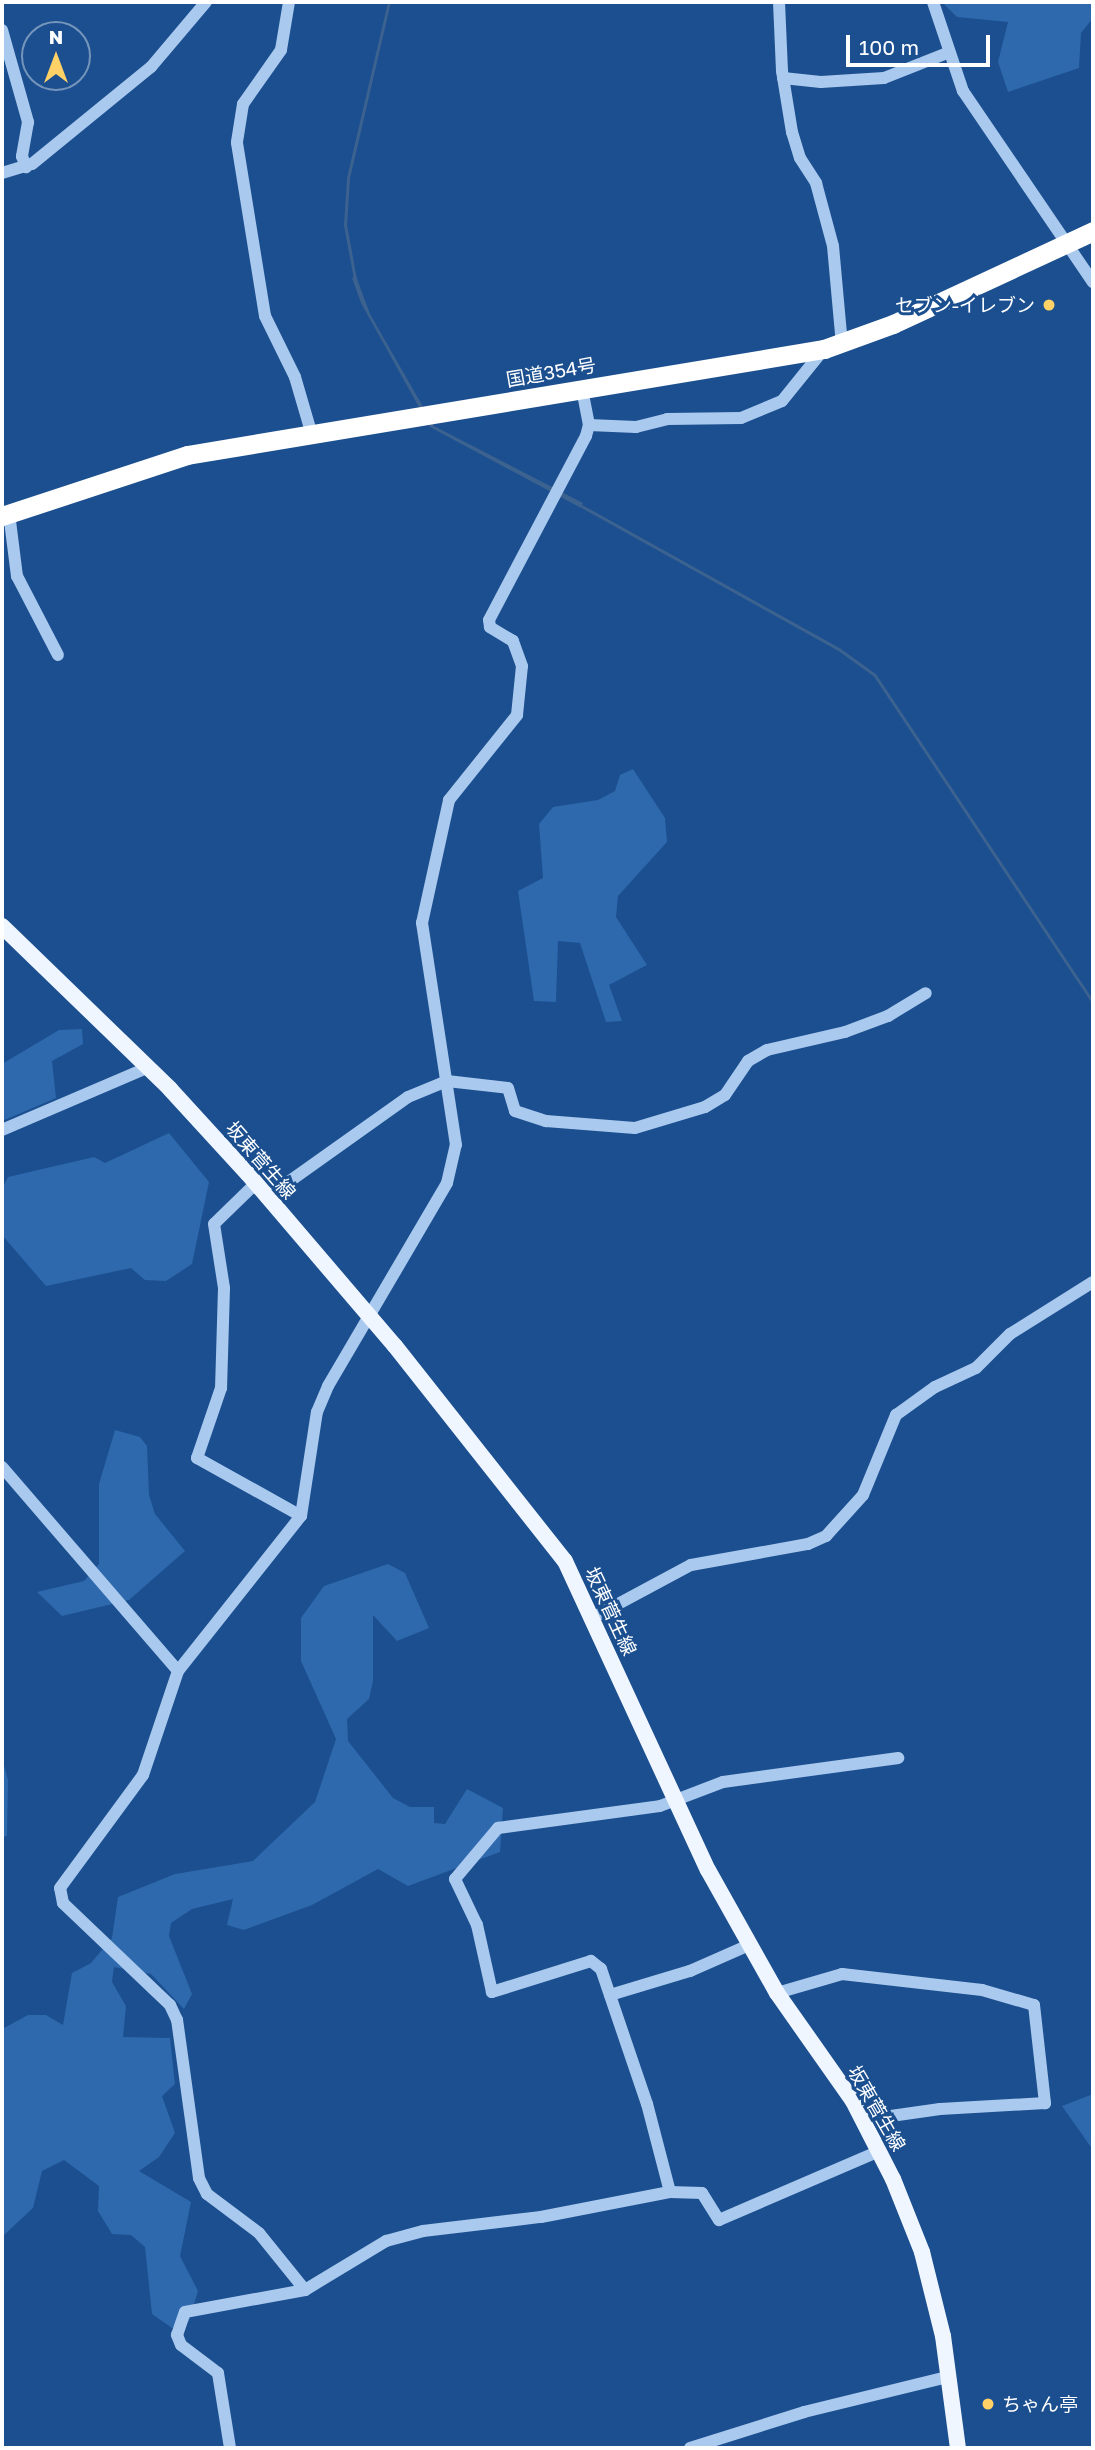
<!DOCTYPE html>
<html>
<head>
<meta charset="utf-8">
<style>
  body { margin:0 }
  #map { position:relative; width:1095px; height:2450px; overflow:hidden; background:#1b4f8f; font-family:"Golos Text","Noto Sans JP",sans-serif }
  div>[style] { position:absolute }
  .green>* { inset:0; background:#2e69ad }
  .water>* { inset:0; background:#3c6290 }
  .stream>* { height:2.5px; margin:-1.25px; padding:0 1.25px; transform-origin:1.25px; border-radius:1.25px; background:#3c6290 }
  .minor>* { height:12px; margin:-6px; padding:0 6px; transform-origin:6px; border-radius:6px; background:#a9c9ee }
  .major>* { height:16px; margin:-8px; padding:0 8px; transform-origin:8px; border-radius:8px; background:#f0f6ff }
  .highway>* { height:19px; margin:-9.5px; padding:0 9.5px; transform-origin:9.5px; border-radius:9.5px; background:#fff }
  .dots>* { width:19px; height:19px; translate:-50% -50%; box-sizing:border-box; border:4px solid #1b4f8f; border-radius:50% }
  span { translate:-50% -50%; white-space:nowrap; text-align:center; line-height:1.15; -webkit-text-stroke:6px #1b4f8f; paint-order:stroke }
  .poi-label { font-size:19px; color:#fff }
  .right { translate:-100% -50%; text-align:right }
  .left { translate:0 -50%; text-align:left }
  .street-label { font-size:19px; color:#fff }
  .frame { position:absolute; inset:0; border:4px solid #fff; pointer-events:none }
  .north { position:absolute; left:21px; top:21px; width:70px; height:70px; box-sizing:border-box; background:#1b4f8f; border:2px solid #7695bc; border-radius:50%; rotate:0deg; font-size:19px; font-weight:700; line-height:28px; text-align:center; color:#fff }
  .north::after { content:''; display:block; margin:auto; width:24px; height:32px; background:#ffd166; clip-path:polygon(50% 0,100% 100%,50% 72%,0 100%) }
  .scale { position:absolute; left:846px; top:35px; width:144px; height:32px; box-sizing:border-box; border:4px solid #fff; border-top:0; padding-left:9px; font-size:21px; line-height:24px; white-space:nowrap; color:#fff; -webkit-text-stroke:5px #1b4f8f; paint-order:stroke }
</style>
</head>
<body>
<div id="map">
  <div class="green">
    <div style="clip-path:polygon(942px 2px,1093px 2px,1093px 18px,1081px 33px,1079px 68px,1008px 92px,998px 62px,1008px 22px,957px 17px)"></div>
    <div style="clip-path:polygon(633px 769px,665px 818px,667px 842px,618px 896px,616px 917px,647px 965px,609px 985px,622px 1021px,606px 1022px,580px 943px,558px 941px,556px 1002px,534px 1001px,518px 891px,543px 878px,539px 824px,553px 807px,598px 800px,615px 791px,620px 775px)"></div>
    <div style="clip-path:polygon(82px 1029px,83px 1044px,52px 1061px,56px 1098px,2px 1121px,2px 1064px,59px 1030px)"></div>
    <div style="clip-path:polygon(169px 1133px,209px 1182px,192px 1264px,166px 1281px,145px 1280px,131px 1268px,46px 1286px,2px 1235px,2px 1189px,8px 1177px,94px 1157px,105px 1163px)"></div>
    <div style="clip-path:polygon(115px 1430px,140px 1437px,147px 1446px,149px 1495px,155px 1514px,185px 1551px,129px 1600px,62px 1616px,37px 1592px,84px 1581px,99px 1564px,99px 1484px)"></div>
    <div style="clip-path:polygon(388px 1564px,405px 1573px,429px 1628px,397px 1641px,373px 1615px,373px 1681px,369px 1699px,347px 1719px,348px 1741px,393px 1798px,410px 1807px,434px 1807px,434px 1823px,445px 1824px,467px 1789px,503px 1808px,500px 1852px,408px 1886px,378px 1869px,312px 1905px,244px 1930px,227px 1925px,233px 1899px,192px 1909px,171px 1923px,169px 1936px,192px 1994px,184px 2009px,151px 1974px,114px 1967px,112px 1982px,126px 2006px,123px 2037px,170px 2038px,175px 2084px,162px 2096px,175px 2133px,159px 2157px,139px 2171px,191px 2202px,180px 2256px,198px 2291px,189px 2321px,172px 2328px,152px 2314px,145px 2247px,131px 2235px,112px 2234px,98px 2211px,99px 2186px,64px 2160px,42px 2171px,33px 2208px,2px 2237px,4px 2028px,28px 2015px,46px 2015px,63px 2025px,72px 1973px,91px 1963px,112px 1938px,118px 1897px,175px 1874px,253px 1861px,315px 1802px,336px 1739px,301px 1661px,301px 1618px,324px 1586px)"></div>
    <div style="clip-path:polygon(2px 1758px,8px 1780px,7px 1836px,2px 1837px)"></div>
    <div style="clip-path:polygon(1093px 2094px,1093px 2150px,1062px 2106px)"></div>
  </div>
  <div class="water">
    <div style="clip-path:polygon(356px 276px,370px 314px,434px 426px,583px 503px,581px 508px,430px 427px,361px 303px,352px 278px)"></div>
  </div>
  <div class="stream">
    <div style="left:355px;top:279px;width:55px;rotate:-100.5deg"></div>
    <div style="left:345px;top:225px;width:47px;rotate:-86.3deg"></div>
    <div style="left:348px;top:178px;width:181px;rotate:-76.9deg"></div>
    <div style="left:580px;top:505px;width:296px;rotate:29.1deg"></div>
    <div style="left:839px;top:649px;width:44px;rotate:35.8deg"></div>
    <div style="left:875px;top:675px;width:393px;rotate:56.3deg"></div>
  </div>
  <div class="minor">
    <div style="left:289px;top:2px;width:49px;rotate:99.5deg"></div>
    <div style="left:281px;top:50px;width:66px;rotate:125.1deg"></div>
    <div style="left:243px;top:104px;width:39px;rotate:99deg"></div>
    <div style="left:237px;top:143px;width:175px;rotate:80.8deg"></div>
    <div style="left:265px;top:316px;width:68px;rotate:63.8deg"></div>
    <div style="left:295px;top:377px;width:60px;rotate:73.7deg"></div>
    <div style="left:779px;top:2px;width:69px;rotate:87.5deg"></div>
    <div style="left:782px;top:71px;width:62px;rotate:80.7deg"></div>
    <div style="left:792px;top:132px;width:27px;rotate:73deg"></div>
    <div style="left:800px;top:158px;width:30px;rotate:57deg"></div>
    <div style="left:816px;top:183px;width:65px;rotate:74.9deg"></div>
    <div style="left:833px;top:246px;width:98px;rotate:84.8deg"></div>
    <div style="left:933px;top:2px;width:94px;rotate:71.4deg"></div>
    <div style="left:963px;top:91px;width:231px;rotate:55.8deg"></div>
    <div style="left:2px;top:30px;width:96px;rotate:74.2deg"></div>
    <div style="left:28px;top:122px;width:35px;rotate:100deg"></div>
    <div style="left:22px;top:156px;width:12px;rotate:70deg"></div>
    <div style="left:783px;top:78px;width:38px;rotate:6deg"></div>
    <div style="left:821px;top:82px;width:63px;rotate:-3.6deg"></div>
    <div style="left:884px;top:78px;width:68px;rotate:-21.6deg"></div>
    <div style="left:2px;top:173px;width:31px;rotate:-17deg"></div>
    <div style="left:32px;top:164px;width:154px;rotate:-39.2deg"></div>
    <div style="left:151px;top:67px;width:85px;rotate:-49.8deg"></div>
    <div style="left:589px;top:425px;width:47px;rotate:2.4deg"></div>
    <div style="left:636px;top:427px;width:32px;rotate:-14deg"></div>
    <div style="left:667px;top:419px;width:74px;rotate:-0.8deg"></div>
    <div style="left:741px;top:418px;width:44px;rotate:-22.5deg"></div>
    <div style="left:782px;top:401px;width:67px;rotate:-51.1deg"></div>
    <div style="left:9px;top:513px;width:64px;rotate:82.8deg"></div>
    <div style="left:17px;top:576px;width:89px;rotate:62.6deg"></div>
    <div style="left:2px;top:1130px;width:158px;rotate:-23.2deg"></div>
    <div style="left:255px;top:1184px;width:57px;rotate:135.7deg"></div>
    <div style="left:214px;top:1224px;width:65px;rotate:81.1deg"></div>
    <div style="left:224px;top:1288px;width:100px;rotate:91.7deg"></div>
    <div style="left:221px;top:1388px;width:74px;rotate:108.9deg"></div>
    <div style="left:197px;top:1458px;width:119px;rotate:29.1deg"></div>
    <div style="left:266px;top:1198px;width:174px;rotate:-35.4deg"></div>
    <div style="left:408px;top:1097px;width:42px;rotate:-22.3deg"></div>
    <div style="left:447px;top:1081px;width:61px;rotate:6.5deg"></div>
    <div style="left:508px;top:1088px;width:24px;rotate:73deg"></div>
    <div style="left:515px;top:1111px;width:33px;rotate:18deg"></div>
    <div style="left:546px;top:1121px;width:89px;rotate:4.5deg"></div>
    <div style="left:635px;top:1128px;width:73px;rotate:-16.7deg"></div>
    <div style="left:705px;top:1107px;width:23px;rotate:-31deg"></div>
    <div style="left:725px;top:1095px;width:41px;rotate:-55.9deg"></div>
    <div style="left:748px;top:1061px;width:22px;rotate:-30deg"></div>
    <div style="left:767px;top:1050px;width:80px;rotate:-13deg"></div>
    <div style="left:845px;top:1032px;width:46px;rotate:-20.4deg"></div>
    <div style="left:888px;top:1016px;width:44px;rotate:-31.2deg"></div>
    <div style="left:2px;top:1467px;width:269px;rotate:49.2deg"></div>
    <div style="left:592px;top:1618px;width:112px;rotate:-28.2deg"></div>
    <div style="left:691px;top:1565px;width:119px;rotate:-10.2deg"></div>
    <div style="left:808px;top:1544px;width:20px;rotate:-24deg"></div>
    <div style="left:826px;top:1536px;width:55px;rotate:-47.9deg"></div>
    <div style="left:863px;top:1495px;width:87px;rotate:-67.6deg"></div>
    <div style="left:896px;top:1415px;width:48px;rotate:-35.7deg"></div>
    <div style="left:935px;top:1387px;width:45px;rotate:-24.9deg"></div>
    <div style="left:976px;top:1368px;width:48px;rotate:-45deg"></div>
    <div style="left:1010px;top:1334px;width:98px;rotate:-32.1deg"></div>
    <div style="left:777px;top:1993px;width:68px;rotate:-16.3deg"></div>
    <div style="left:842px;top:1974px;width:141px;rotate:6.5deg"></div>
    <div style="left:982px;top:1990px;width:54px;rotate:16.1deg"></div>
    <div style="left:1034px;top:2005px;width:99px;rotate:83.6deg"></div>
    <div style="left:1045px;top:2103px;width:105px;rotate:176.7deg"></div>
    <div style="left:940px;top:2109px;width:78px;rotate:171.9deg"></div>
    <div style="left:610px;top:1995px;width:84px;rotate:-16.7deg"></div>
    <div style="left:690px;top:1971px;width:64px;rotate:-23.8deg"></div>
    <div style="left:670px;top:2192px;width:91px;rotate:-104.6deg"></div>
    <div style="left:647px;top:2104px;width:143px;rotate:-108.8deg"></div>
    <div style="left:601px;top:1969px;width:13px;rotate:-141deg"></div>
    <div style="left:591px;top:1961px;width:104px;rotate:162.6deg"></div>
    <div style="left:492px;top:1992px;width:69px;rotate:-102.6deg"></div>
    <div style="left:477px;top:1925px;width:51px;rotate:-115.6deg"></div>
    <div style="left:455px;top:1879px;width:67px;rotate:-49.9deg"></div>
    <div style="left:498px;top:1828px;width:163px;rotate:-7.7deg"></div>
    <div style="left:660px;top:1806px;width:67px;rotate:-20.9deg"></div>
    <div style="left:723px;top:1782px;width:177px;rotate:-7.8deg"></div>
    <div style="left:305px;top:2290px;width:73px;rotate:-128.9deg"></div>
    <div style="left:259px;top:2233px;width:65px;rotate:-143.1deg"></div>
    <div style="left:207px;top:2194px;width:18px;rotate:-117deg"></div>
    <div style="left:199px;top:2178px;width:160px;rotate:-97.9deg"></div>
    <div style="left:177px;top:2020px;width:17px;rotate:-115deg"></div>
    <div style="left:170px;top:2005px;width:148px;rotate:-136.4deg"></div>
    <div style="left:63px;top:1903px;width:15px;rotate:-101deg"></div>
    <div style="left:60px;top:1888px;width:140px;rotate:-53.7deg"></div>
    <div style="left:143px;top:1775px;width:110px;rotate:-71.4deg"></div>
    <div style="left:178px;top:1671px;width:198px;rotate:-51.6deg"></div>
    <div style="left:301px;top:1516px;width:105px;rotate:-81.3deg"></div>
    <div style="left:317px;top:1412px;width:28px;rotate:-67deg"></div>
    <div style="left:328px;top:1386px;width:235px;rotate:-59.6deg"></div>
    <div style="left:447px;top:1183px;width:39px;rotate:-77deg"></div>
    <div style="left:456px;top:1145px;width:225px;rotate:-98.7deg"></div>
    <div style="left:422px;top:923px;width:126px;rotate:-77.6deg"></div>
    <div style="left:449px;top:800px;width:109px;rotate:-51.3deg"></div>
    <div style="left:517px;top:715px;width:49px;rotate:-84.2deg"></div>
    <div style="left:522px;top:666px;width:27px;rotate:-110deg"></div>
    <div style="left:513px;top:641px;width:27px;rotate:-149deg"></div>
    <div style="left:490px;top:627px;width:7px;rotate:-98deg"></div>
    <div style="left:489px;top:620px;width:208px;rotate:-62.2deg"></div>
    <div style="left:586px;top:436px;width:11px;rotate:-75deg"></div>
    <div style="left:589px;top:425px;width:36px;rotate:-101deg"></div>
    <div style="left:230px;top:2448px;width:76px;rotate:-99.1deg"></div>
    <div style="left:218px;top:2373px;width:46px;rotate:-142.9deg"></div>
    <div style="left:181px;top:2345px;width:11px;rotate:-112deg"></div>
    <div style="left:177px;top:2335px;width:24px;rotate:-71deg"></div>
    <div style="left:185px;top:2312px;width:122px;rotate:-10.4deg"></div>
    <div style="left:305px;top:2290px;width:95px;rotate:-31.2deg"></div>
    <div style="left:386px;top:2241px;width:38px;rotate:-15deg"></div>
    <div style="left:423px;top:2231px;width:119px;rotate:-6.8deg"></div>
    <div style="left:541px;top:2217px;width:131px;rotate:-11deg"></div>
    <div style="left:670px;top:2192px;width:32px;rotate:2deg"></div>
    <div style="left:702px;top:2193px;width:32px;rotate:58deg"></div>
    <div style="left:719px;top:2220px;width:174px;rotate:-23.3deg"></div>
    <div style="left:690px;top:2448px;width:120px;rotate:-17.5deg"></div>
    <div style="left:804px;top:2412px;width:148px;rotate:-13.7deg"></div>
  </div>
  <div class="major">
    <div style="left:2px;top:926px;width:234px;rotate:44.1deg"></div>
    <div style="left:170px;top:1089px;width:115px;rotate:47.5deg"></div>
    <div style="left:248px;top:1174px;width:226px;rotate:49.5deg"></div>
    <div style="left:395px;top:1346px;width:274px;rotate:51.7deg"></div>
    <div style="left:565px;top:1561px;width:340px;rotate:65.2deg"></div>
    <div style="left:708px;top:1870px;width:141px;rotate:60.7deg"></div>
    <div style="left:777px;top:1993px;width:132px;rotate:54.9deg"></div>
    <div style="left:853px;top:2101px;width:88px;rotate:62.9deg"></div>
    <div style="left:893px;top:2179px;width:79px;rotate:68.3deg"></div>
    <div style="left:922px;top:2252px;width:87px;rotate:76deg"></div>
    <div style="left:943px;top:2336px;width:113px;rotate:82.4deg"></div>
  </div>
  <div class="highway">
    <div style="left:2px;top:516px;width:195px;rotate:-18.2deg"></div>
    <div style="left:187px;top:455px;width:646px;rotate:-9.45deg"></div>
    <div style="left:824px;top:349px;width:73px;rotate:-19.9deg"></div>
    <div style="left:893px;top:324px;width:221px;rotate:-24.9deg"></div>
  </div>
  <div class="dots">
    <div style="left:1049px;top:305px;background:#ffd166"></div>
    <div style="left:988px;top:2404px;background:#ffd166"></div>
  </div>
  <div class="poi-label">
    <span class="right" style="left:1035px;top:305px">セブン-イレブン</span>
    <span class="left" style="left:1002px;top:2404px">ちゃん亭</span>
  </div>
  <div class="street-label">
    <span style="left:551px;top:372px;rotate:-10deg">国道354号</span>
    <span style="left:261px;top:1160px;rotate:49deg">坂東菅生線</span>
    <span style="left:611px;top:1611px;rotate:65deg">坂東菅生線</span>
    <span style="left:877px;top:2108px;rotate:60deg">坂東菅生線</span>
  </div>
  <div class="frame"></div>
  <div class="north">N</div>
  <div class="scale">100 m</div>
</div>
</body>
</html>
